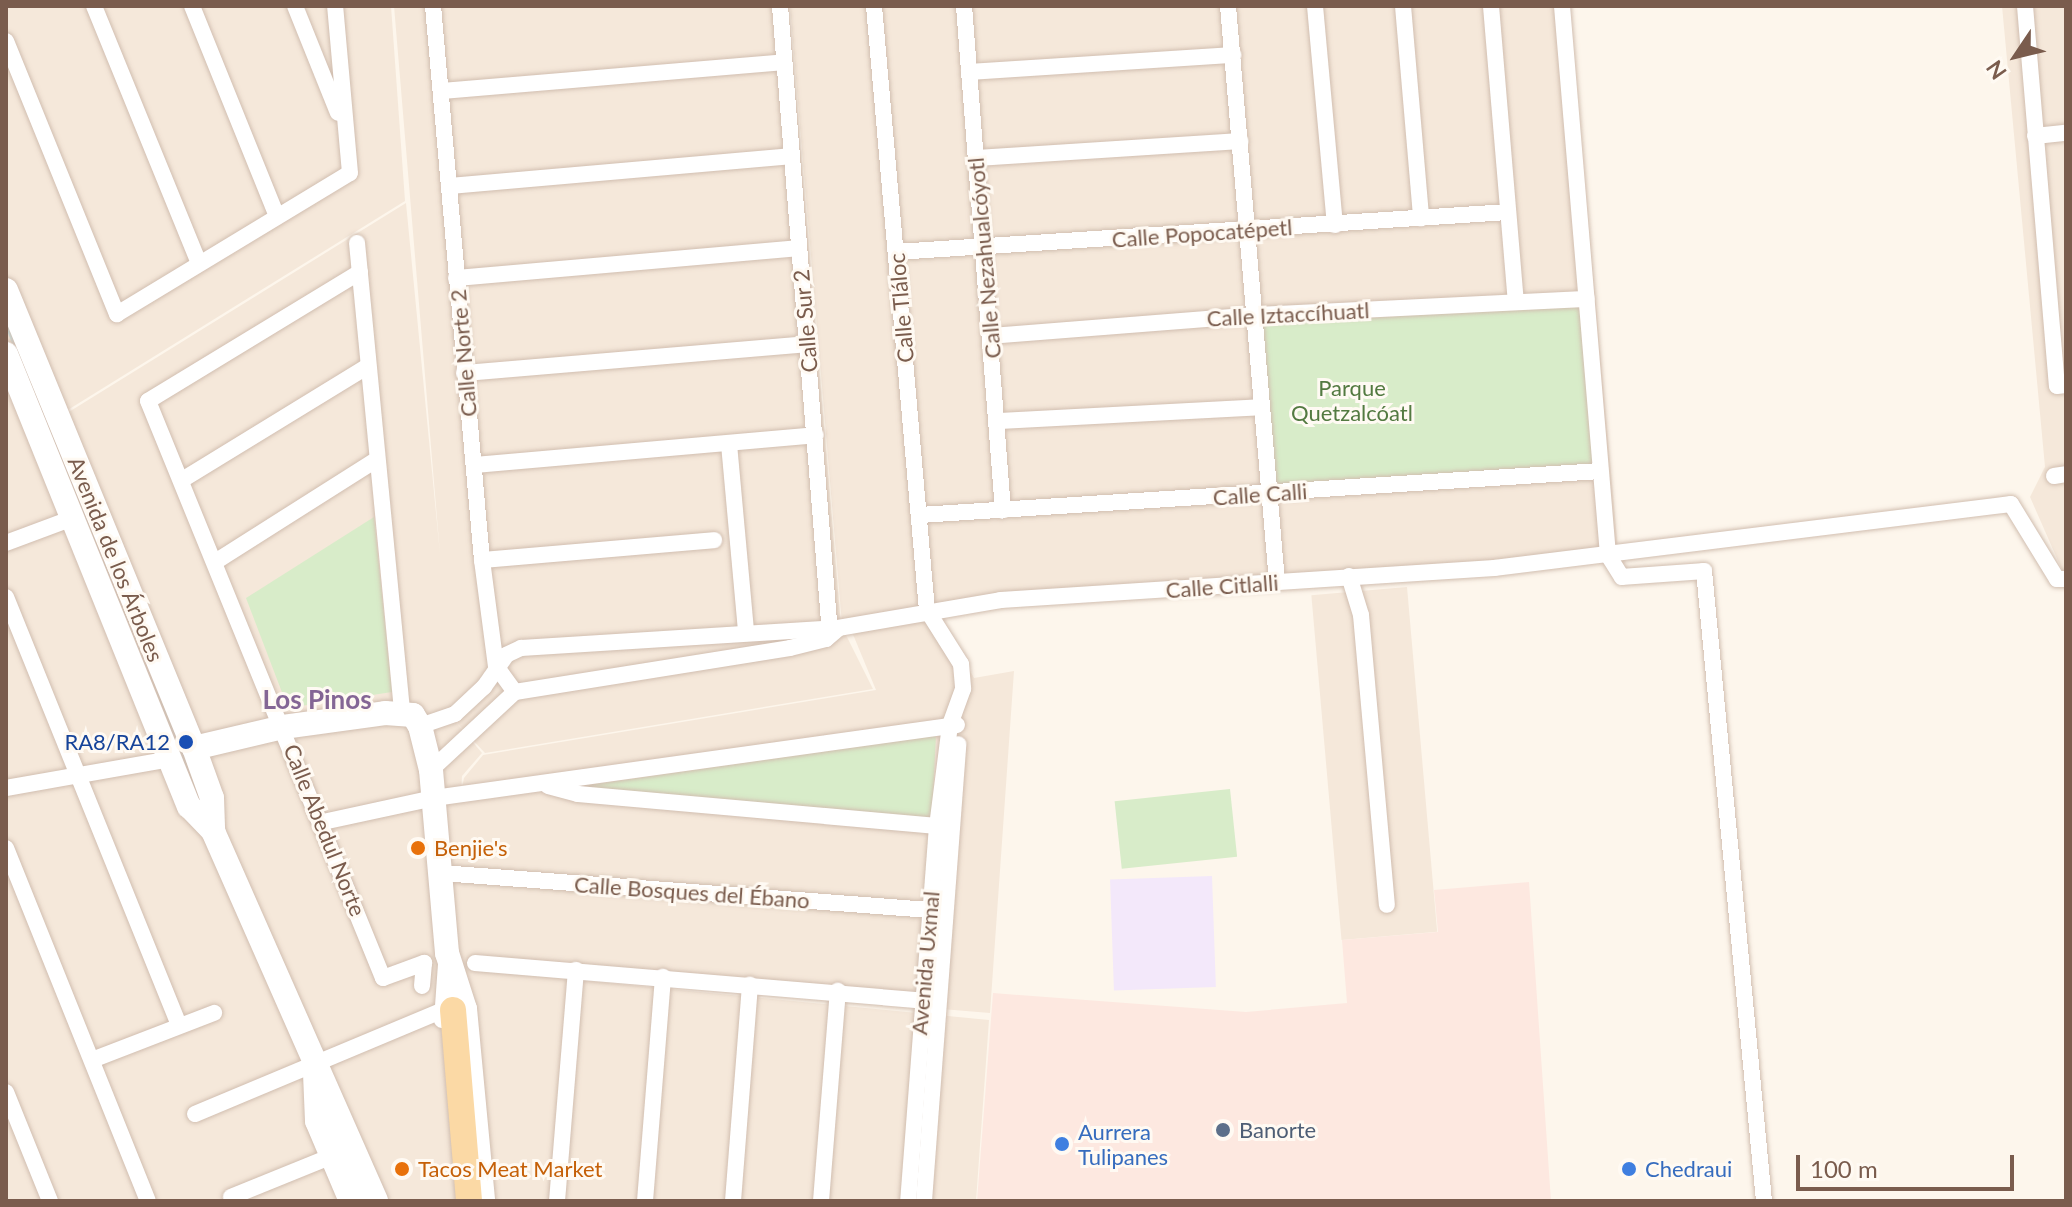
<!DOCTYPE html>
<html>
<head>
<meta charset="utf-8">
<style>
  body { margin:0 }
  #map { position:relative; width:2072px; height:1207px; overflow:hidden; background:#fdf6ec; font-family:Lato,sans-serif }
  div>[style] { position:absolute }
  .residential>* { inset:0; background:#f5e8da; transform-origin:0 0 }
  .commercial>* { inset:0; background:#fde8e0 }
  .education>* { inset:0; background:#f3e8fa; transform-origin:0 0 }
  .green>* { inset:0; background:#d8ecc9; transform-origin:0 0 }
  .stream>* { height:4px; margin:-2px; padding:0 2px; transform-origin:2px; border-radius:2px; background:#bfe3e8 }
  .roads { filter:drop-shadow(0 0 2px #d1beb0) drop-shadow(0 0 2px #d1beb0) }
  .street>* { height:16px; margin:-8px; padding:0 8px; transform-origin:8px; border-radius:8px; background:#fff }
  .secondary>* { height:24px; margin:-12px; padding:0 12px; transform-origin:12px; border-radius:12px; background:#fff }
  .primary>* { height:26px; margin:-13px; padding:0 13px; transform-origin:13px; border-radius:13px; background:#fbd9a5 }
  .dots>* { width:22px; height:22px; translate:-50% -50%; box-sizing:border-box; border:4px solid #fffaf3; border-radius:50% }
  span { translate:-50% -50%; white-space:nowrap; text-align:center; line-height:1.15; -webkit-text-stroke:6px #fffaf3; paint-order:stroke }
  .street-label { font-size:22px; color:#7a5c4d }
  .park-label { font-size:22px; color:#537a41 }
  .transit-label { font-size:22px; color:#164399 }
  .right { translate:-100% -50%; text-align:right }
  .food-label { font-size:22px; color:#c56008 }
  .left { translate:0 -50%; text-align:left }
  .service-label { font-size:22px; color:#4e5e75 }
  .shop-label { font-size:22px; color:#366cbe }
  .quarter-label { font-size:26px; color:#846695; font-weight:700 }
  .frame { position:absolute; inset:0; border:8px solid #7a5c4d; pointer-events:none }
  .north { position:absolute; left:1976px; top:16px; width:80px; height:80px; -webkit-text-stroke:6px #fffaf3; paint-order:stroke; rotate:235deg; font-size:22px; font-weight:700; line-height:32px; text-align:center; color:#7a5c4d }
  .north::after { content:''; display:block; margin:auto; width:28px; height:36px; background:#7a5c4d; clip-path:polygon(50% 0,100% 100%,50% 72%,0 100%) }
  .scale { position:absolute; left:1796px; top:1155px; width:218px; height:36px; box-sizing:border-box; border:4px solid #7a5c4d; border-top:0; padding-left:10px; font-size:24px; line-height:28px; white-space:nowrap; color:#7a5c4d; -webkit-text-stroke:6px #fffaf3; paint-order:stroke }
</style>
</head>
<body>
<div id="map">
  <div class="residential">
    <div style="clip-path:polygon(6px 6px,391px 6px,405px 201px,50px 421px,6px 313px)"></div>
    <div style="clip-path:polygon(394px 6px,788px 6px,841px 625px,873px 689px,485px 753px,455px 721px,482px 753px,462px 776px,461px 793px,464px 778px,483px 755px,876px 690px,852px 632px,940px 619px,974px 678px,1014px 671px,990px 1013px,485px 971px,989px 1020px,976px 1201px,365px 1201px,51px 423px,406px 203px,440px 554px)"></div>
    <div style="clip-path:polygon(790px 6px,1569px 6px,1619px 561px,1011px 603px,842px 624px)"></div>
    <div style="clip-path:polygon(2002px 6px,2066px 6px,2066px 579px,2030px 497px,2045px 467px)"></div>
    <div style="clip-path:polygon(6px 325px,360px 1201px,6px 1201px)"></div>
    <div style="left:1407px;top:587px;width:346px;height:96px;rotate:85deg"></div>
  </div>
  <div class="commercial">
    <div style="clip-path:polygon(1529px 882px,1551px 1201px,977px 1201px,993px 993px,1246px 1012px,1347px 1003px,1342px 940px,1438px 932px,1434px 890px)"></div>
  </div>
  <div class="education">
    <div style="left:1212px;top:876px;width:111px;height:102px;rotate:88deg"></div>
  </div>
  <div class="green">
    <div style="left:1583px;top:303px;width:165px;height:322px;rotate:86deg"></div>
    <div style="clip-path:polygon(374px 517px,392px 692px,288px 708px,246px 598px)"></div>
    <div style="clip-path:polygon(936px 735px,932px 819px,575px 787px)"></div>
    <div style="left:1230px;top:789px;width:68px;height:116px;rotate:84deg"></div>
  </div>
  <div class="stream">
    <div style="left:6px;top:323px;width:236px;rotate:67.6deg"></div>
    <div style="left:159px;top:693px;width:96px;rotate:68.5deg"></div>
  </div>
  <div class="roads">
    <div class="street">
      <div style="left:94px;top:6px;width:278px;rotate:67.8deg"></div>
      <div style="left:192px;top:6px;width:227px;rotate:68deg"></div>
      <div style="left:295px;top:6px;width:115px;rotate:68.1deg"></div>
      <div style="left:433px;top:6px;width:556px;rotate:84.95deg"></div>
      <div style="left:482px;top:560px;width:107px;rotate:82.5deg"></div>
      <div style="left:496px;top:666px;width:32px;rotate:54deg"></div>
      <div style="left:780px;top:6px;width:630px;rotate:85.45deg"></div>
      <div style="left:874px;top:6px;width:606px;rotate:84.99deg"></div>
      <div style="left:927px;top:610px;width:64px;rotate:57.8deg"></div>
      <div style="left:961px;top:664px;width:25px;rotate:85deg"></div>
      <div style="left:963px;top:689px;width:38px;rotate:110deg"></div>
      <div style="left:950px;top:725px;width:102px;rotate:97.3deg"></div>
      <div style="left:937px;top:826px;width:376px;rotate:94.4deg"></div>
      <div style="left:964px;top:6px;width:506px;rotate:85.58deg"></div>
      <div style="left:1228px;top:6px;width:578px;rotate:85.14deg"></div>
      <div style="left:1315px;top:6px;width:220px;rotate:84.8deg"></div>
      <div style="left:1403px;top:6px;width:213px;rotate:85.1deg"></div>
      <div style="left:1491px;top:6px;width:297px;rotate:85.2deg"></div>
      <div style="left:1562px;top:6px;width:551px;rotate:85.21deg"></div>
      <div style="left:1608px;top:555px;width:26px;rotate:58deg"></div>
      <div style="left:1622px;top:577px;width:82px;rotate:-4.2deg"></div>
      <div style="left:1704px;top:571px;width:633px;rotate:84.56deg"></div>
      <div style="left:2025px;top:6px;width:381px;rotate:85.2deg"></div>
      <div style="left:2057px;top:386px;width:9px;rotate:-6deg"></div>
      <div style="left:6px;top:41px;width:295px;rotate:67.9deg"></div>
      <div style="left:117px;top:314px;width:272px;rotate:-31.2deg"></div>
      <div style="left:350px;top:173px;width:168px;rotate:-95.1deg"></div>
      <div style="left:969px;top:72px;width:265px;rotate:-3.7deg"></div>
      <div style="left:441px;top:91px;width:343px;rotate:-4.8deg"></div>
      <div style="left:2035px;top:136px;width:31px;rotate:-6deg"></div>
      <div style="left:977px;top:158px;width:264px;rotate:-3.7deg"></div>
      <div style="left:449px;top:186px;width:343px;rotate:-5deg"></div>
      <div style="left:357px;top:243px;width:471px;rotate:84.5deg"></div>
      <div style="left:896px;top:252px;width:613px;rotate:-3.74deg"></div>
      <div style="left:360px;top:272px;width:248px;rotate:148.7deg"></div>
      <div style="left:148px;top:401px;width:623px;rotate:67.84deg"></div>
      <div style="left:383px;top:978px;width:44px;rotate:-20.1deg"></div>
      <div style="left:424px;top:963px;width:23px;rotate:95deg"></div>
      <div style="left:456px;top:278px;width:343px;rotate:-5deg"></div>
      <div style="left:990px;top:336px;width:266px;rotate:-4.5deg"></div>
      <div style="left:1255px;top:315px;width:332px;rotate:-2.8deg"></div>
      <div style="left:464px;top:373px;width:344px;rotate:-4.8deg"></div>
      <div style="left:998px;top:421px;width:264px;rotate:-3deg"></div>
      <div style="left:729px;top:444px;width:188px;rotate:84.8deg"></div>
      <div style="left:474px;top:465px;width:343px;rotate:-5deg"></div>
      <div style="left:2054px;top:476px;width:12px;rotate:-9deg"></div>
      <div style="left:182px;top:480px;width:218px;rotate:-31.5deg"></div>
      <div style="left:920px;top:515px;width:681px;rotate:-3.7deg"></div>
      <div style="left:6px;top:543px;width:72px;rotate:-20.5deg"></div>
      <div style="left:482px;top:560px;width:233px;rotate:-4.9deg"></div>
      <div style="left:215px;top:562px;width:191px;rotate:-32.4deg"></div>
      <div style="left:1349px;top:576px;width:41px;rotate:72.9deg"></div>
      <div style="left:1361px;top:615px;width:291px;rotate:84.9deg"></div>
      <div style="left:6px;top:597px;width:462px;rotate:68deg"></div>
      <div style="left:420px;top:726px;width:37px;rotate:-19deg"></div>
      <div style="left:455px;top:714px;width:40px;rotate:-43deg"></div>
      <div style="left:484px;top:687px;width:39px;rotate:-55deg"></div>
      <div style="left:506px;top:655px;width:17px;rotate:-25deg"></div>
      <div style="left:521px;top:648px;width:318px;rotate:-3.6deg"></div>
      <div style="left:838px;top:628px;width:165px;rotate:-9.7deg"></div>
      <div style="left:1001px;top:600px;width:494px;rotate:-3.7deg"></div>
      <div style="left:1494px;top:568px;width:521px;rotate:-7.06deg"></div>
      <div style="left:2011px;top:504px;width:88px;rotate:58.5deg"></div>
      <div style="left:2057px;top:579px;width:9px"></div>
      <div style="left:431px;top:770px;width:115px;rotate:-42.9deg"></div>
      <div style="left:515px;top:692px;width:278px;rotate:-9.1deg"></div>
      <div style="left:790px;top:648px;width:37px;rotate:-14deg"></div>
      <div style="left:826px;top:639px;width:16px;rotate:-40deg"></div>
      <div style="left:548px;top:786px;width:31px;rotate:15deg"></div>
      <div style="left:578px;top:794px;width:369px;rotate:5.1deg"></div>
      <div style="left:6px;top:788px;width:168px;rotate:-10deg"></div>
      <div style="left:323px;top:822px;width:114px;rotate:-12.2deg"></div>
      <div style="left:434px;top:798px;width:528px;rotate:-7.95deg"></div>
      <div style="left:6px;top:848px;width:380px;rotate:68.1deg"></div>
      <div style="left:441px;top:873px;width:503px;rotate:4.33deg"></div>
      <div style="left:475px;top:963px;width:457px;rotate:4.8deg"></div>
      <div style="left:442px;top:1020px;width:56px;rotate:-85.9deg"></div>
      <div style="left:92px;top:1060px;width:131px;rotate:-21.1deg"></div>
      <div style="left:6px;top:1092px;width:118px;rotate:68deg"></div>
      <div style="left:195px;top:1114px;width:267px;rotate:-22.7deg"></div>
      <div style="left:231px;top:1197px;width:109px;rotate:-22.1deg"></div>
      <div style="left:557px;top:1201px;width:232px;rotate:-85.3deg"></div>
      <div style="left:645px;top:1201px;width:225px;rotate:-85.4deg"></div>
      <div style="left:733px;top:1201px;width:217px;rotate:-85.5deg"></div>
      <div style="left:821px;top:1201px;width:211px;rotate:-85.4deg"></div>
      <div style="left:924px;top:1201px;width:458px;rotate:-85.7deg"></div>
    </div>
    <div class="secondary">
      <div style="left:6px;top:290px;width:495px;rotate:67.7deg"></div>
      <div style="left:194px;top:748px;width:53px;rotate:70.2deg"></div>
      <div style="left:212px;top:798px;width:33px;rotate:88deg"></div>
      <div style="left:6px;top:354px;width:488px;rotate:68deg"></div>
      <div style="left:189px;top:806px;width:35px;rotate:46deg"></div>
      <div style="left:213px;top:831px;width:404px;rotate:66.2deg"></div>
      <div style="left:194px;top:748px;width:91px;rotate:-13.3deg"></div>
      <div style="left:283px;top:727px;width:103px;rotate:-7.8deg"></div>
      <div style="left:385px;top:713px;width:28px;rotate:4deg"></div>
      <div style="left:413px;top:715px;width:13px;rotate:58deg"></div>
      <div style="left:420px;top:726px;width:45px;rotate:76deg"></div>
      <div style="left:431px;top:770px;width:184px;rotate:85deg"></div>
      <div style="left:447px;top:953px;width:59px;rotate:72.2deg"></div>
      <div style="left:465px;top:1009px;width:193px;rotate:84.6deg"></div>
      <div style="left:315px;top:1073px;width:48px;rotate:87.6deg"></div>
      <div style="left:317px;top:1121px;width:87px;rotate:67deg"></div>
    </div>
    <div class="primary">
      <div style="left:453px;top:1010px;width:192px;rotate:85.2deg"></div>
    </div>
  </div>
  <div class="dots">
    <div style="left:186px;top:742px;background:#1a4fb4"></div>
    <div style="left:418px;top:848px;background:#e8710a"></div>
    <div style="left:1223px;top:1130px;background:#5c6f8a"></div>
    <div style="left:1062px;top:1144px;background:#3f7fe0"></div>
    <div style="left:402px;top:1169px;background:#e8710a"></div>
    <div style="left:1629px;top:1169px;background:#3f7fe0"></div>
  </div>
  <div class="street-label">
    <span style="left:1202px;top:233px;rotate:-4deg">Calle Popocatépetl</span>
    <span style="left:984px;top:258px;rotate:-95deg">Calle Nezahualcóyotl</span>
    <span style="left:901px;top:308px;rotate:-95deg">Calle Tláloc</span>
    <span style="left:1288px;top:314px;rotate:-3deg">Calle Iztaccíhuatl</span>
    <span style="left:805px;top:321px;rotate:-95deg">Calle Sur 2</span>
    <span style="left:463px;top:353px;rotate:-95deg">Calle Norte 2</span>
    <span style="left:1260px;top:494px;rotate:-4deg">Calle Calli</span>
    <span style="left:116px;top:559px;rotate:68deg">Avenida de los Árboles</span>
    <span style="left:1222px;top:586px;rotate:-4deg">Calle Citlalli</span>
    <span style="left:325px;top:830px;rotate:68deg">Calle Abedul Norte</span>
    <span style="left:692px;top:892px;rotate:4deg">Calle Bosques del Ébano</span>
    <span style="left:925px;top:963px;rotate:-85deg">Avenida Uxmal</span>
  </div>
  <div class="park-label">
    <span style="left:1352px;top:400px">Parque<br>Quetzalcóatl</span>
  </div>
  <div class="transit-label">
    <span class="right" style="left:170px;top:742px">RA8/RA12</span>
  </div>
  <div class="food-label">
    <span class="left" style="left:434px;top:848px">Benjie's</span>
    <span class="left" style="left:418px;top:1169px">Tacos Meat Market</span>
  </div>
  <div class="service-label">
    <span class="left" style="left:1239px;top:1130px">Banorte</span>
  </div>
  <div class="shop-label">
    <span class="left" style="left:1078px;top:1144px">Aurrera<br>Tulipanes</span>
    <span class="left" style="left:1645px;top:1169px">Chedraui</span>
  </div>
  <div class="quarter-label">
    <span style="left:317px;top:700px">Los Pinos</span>
  </div>
  <div class="frame"></div>
  <div class="north">N</div>
  <div class="scale">100 m</div>
</div>
</body>
</html>
